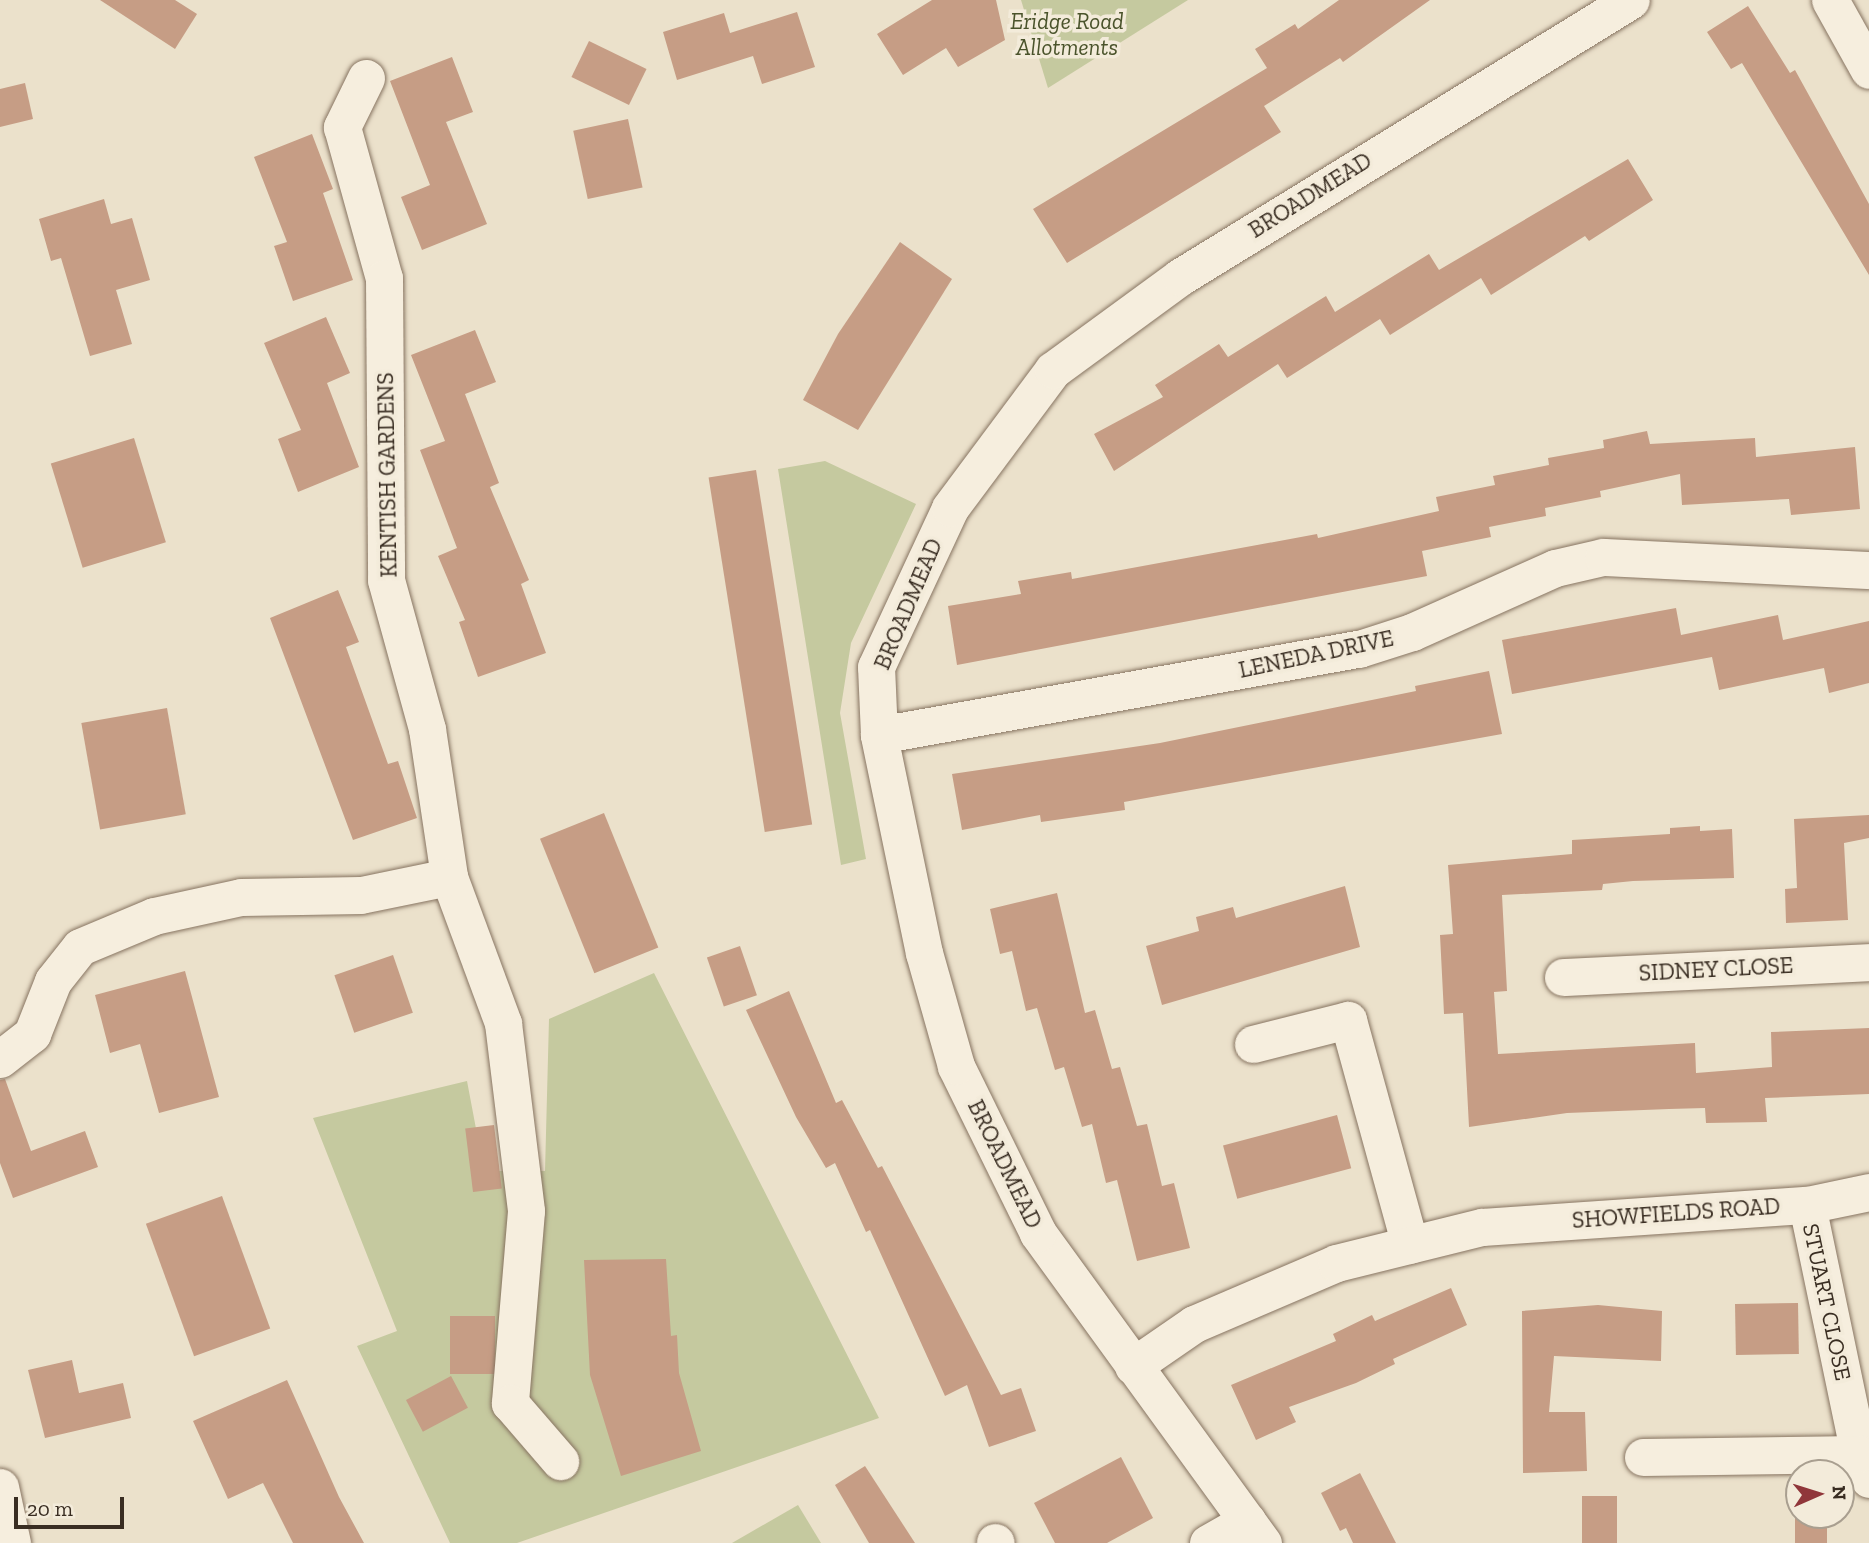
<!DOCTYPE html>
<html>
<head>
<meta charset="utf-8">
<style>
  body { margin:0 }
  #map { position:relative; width:1869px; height:1543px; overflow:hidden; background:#ebe1cb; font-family:"Zilla Slab",serif }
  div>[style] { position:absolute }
  .green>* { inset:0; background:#c5c99f }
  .building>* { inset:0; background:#c69d85; transform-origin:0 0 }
  .roads { filter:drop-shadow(0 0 2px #877461) drop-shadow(0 0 2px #877461) }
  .minor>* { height:37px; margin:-18.5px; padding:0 18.5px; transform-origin:18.5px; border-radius:18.5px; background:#f6eede }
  span { translate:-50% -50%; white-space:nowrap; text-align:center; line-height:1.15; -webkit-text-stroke:7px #f3ebda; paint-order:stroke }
  .park-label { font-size:23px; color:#4a532b; font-style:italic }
  .street-label { font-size:23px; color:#392d22 }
  .north { position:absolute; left:1785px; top:1459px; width:70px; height:70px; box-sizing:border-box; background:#f3ebda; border:2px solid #a99f90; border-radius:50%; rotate:87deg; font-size:19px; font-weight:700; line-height:28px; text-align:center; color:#392d22 }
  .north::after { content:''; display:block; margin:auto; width:24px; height:32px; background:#90363a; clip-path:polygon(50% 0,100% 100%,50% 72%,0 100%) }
  .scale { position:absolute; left:14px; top:1497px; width:110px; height:32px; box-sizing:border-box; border:4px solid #392d22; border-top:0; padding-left:9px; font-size:21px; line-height:24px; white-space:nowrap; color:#392d22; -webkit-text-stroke:5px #f3ebda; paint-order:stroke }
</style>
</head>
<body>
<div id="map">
  <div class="green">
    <div style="clip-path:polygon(1021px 0,1188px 0,1048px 88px)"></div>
    <div style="clip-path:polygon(825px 461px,916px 504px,851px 643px,840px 713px,866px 859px,841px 865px,778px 469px)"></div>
    <div style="clip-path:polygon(654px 973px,879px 1418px,517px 1543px,450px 1543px,357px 1346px,397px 1331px,313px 1118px,467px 1081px,484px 1171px,545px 1171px,549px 1019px)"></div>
    <div style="clip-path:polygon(798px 1505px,821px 1543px,732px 1543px)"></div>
  </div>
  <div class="building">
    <div style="clip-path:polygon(100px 0,175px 0,197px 14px,175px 49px)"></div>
    <div style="clip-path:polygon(932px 0,996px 0,1005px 40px,958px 67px,946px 48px,903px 75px,877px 34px)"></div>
    <div style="clip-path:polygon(1339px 0,1430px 0,1343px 62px,1340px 58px,1264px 106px,1281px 132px,1067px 263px,1033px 209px,1267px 68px,1255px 49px,1295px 24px,1298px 29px)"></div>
    <div style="clip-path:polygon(1748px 6px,1790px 73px,1795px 70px,1869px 204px,1869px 275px,1742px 63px,1731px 69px,1707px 32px)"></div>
    <div style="clip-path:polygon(797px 12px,815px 67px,762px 84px,753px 56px,677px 80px,663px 32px,724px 13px,730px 33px)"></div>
    <div style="left:589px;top:41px;width:64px;height:40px;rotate:26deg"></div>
    <div style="clip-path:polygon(452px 57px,473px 112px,446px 122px,487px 224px,422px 250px,401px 197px,430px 185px,390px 81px)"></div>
    <div style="clip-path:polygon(25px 83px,33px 119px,0 127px,0 89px)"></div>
    <div style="left:628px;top:119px;width:70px;height:56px;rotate:78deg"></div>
    <div style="clip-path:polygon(312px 134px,333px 189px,323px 193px,353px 280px,293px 301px,274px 246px,287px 242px,254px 157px)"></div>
    <div style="clip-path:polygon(1628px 159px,1653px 200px,1589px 241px,1585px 236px,1491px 295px,1481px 278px,1390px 335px,1380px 319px,1287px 378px,1278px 364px,1114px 471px,1094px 434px,1163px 397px,1155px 385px,1219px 344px,1228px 357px,1326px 296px,1335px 312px,1429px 254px,1439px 270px)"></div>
    <div style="clip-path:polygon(104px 199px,111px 224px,132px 218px,150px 280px,116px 290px,132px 344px,90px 356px,61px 258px,51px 261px,39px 219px)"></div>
    <div style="clip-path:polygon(900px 242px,952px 279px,858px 430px,803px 400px,838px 334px)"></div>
    <div style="clip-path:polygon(326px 317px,350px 373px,327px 383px,359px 467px,298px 492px,278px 439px,301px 430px,264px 343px)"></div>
    <div style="clip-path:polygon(475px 330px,496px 382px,465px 394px,499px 483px,490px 487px,529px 580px,521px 584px,546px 653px,478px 677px,459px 622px,465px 620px,438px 556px,457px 548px,420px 450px,445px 441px,411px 355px)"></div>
    <div style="clip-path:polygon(1647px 431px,1650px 444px,1755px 438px,1756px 457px,1855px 447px,1860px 509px,1791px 515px,1789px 499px,1682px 505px,1680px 474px,1600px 491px,1601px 497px,1545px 508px,1546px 516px,1489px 527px,1491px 537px,1422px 551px,1427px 576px,957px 665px,948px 606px,1021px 594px,1018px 581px,1071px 572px,1072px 579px,1317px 534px,1318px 538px,1439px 511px,1436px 497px,1495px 485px,1493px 476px,1549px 465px,1548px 458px,1604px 448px,1603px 440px)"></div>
    <div style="left:134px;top:438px;width:109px;height:87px;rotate:73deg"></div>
    <div style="left:756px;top:470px;width:359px;height:48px;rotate:81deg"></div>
    <div style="clip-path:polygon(338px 590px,359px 642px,346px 647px,388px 764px,398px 761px,417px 818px,353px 840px,270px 618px)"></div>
    <div style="clip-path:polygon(1676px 608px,1681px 635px,1778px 615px,1783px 640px,1869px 621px,1869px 683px,1829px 693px,1824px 668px,1719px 690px,1712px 657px,1512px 694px,1502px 640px)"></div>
    <div style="clip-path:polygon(1489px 671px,1502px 734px,1124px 802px,1125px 810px,1041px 822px,1040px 815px,962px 830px,952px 774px,1160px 743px,1416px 691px,1415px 686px)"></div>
    <div style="left:167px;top:708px;width:108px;height:87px;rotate:80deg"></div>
    <div style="left:604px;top:813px;width:145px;height:69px;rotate:68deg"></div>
    <div style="clip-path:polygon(1869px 815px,1869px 838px,1844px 843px,1848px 920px,1786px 923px,1785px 889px,1797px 888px,1794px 819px)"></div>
    <div style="clip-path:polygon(1700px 826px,1700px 831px,1732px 829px,1734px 878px,1633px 881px,1603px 884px,1602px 890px,1502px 895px,1507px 991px,1494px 992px,1498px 1054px,1695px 1043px,1696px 1073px,1772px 1067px,1771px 1032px,1869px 1028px,1869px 1094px,1765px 1098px,1767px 1122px,1706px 1123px,1705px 1108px,1669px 1109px,1567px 1113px,1469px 1127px,1463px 1013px,1444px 1014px,1440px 935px,1453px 934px,1448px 865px,1572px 854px,1572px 840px,1670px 834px,1670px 828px)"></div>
    <div style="clip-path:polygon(1345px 886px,1360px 947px,1162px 1005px,1146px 946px,1199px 931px,1196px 917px,1233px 907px,1236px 918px)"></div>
    <div style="clip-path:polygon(1057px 893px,1085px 1013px,1095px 1010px,1112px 1069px,1120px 1067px,1137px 1126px,1147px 1124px,1162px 1186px,1174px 1183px,1190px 1248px,1137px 1261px,1117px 1180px,1106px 1183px,1092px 1124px,1082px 1127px,1064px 1067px,1055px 1070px,1037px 1008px,1026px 1011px,1012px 951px,1000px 954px,990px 909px)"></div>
    <div style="left:740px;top:946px;width:52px;height:35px;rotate:71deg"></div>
    <div style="left:393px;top:955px;width:61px;height:62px;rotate:71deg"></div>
    <div style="clip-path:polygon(185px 971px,219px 1097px,159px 1113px,140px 1044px,110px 1053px,95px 995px)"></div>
    <div style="clip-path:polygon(789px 991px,836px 1103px,842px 1100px,878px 1168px,882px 1166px,1001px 1395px,1021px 1388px,1036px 1431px,989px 1447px,967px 1385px,945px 1396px,870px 1230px,866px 1232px,835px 1163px,826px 1168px,796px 1117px,746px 1010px)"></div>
    <div style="clip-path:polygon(5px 1079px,31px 1151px,85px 1131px,98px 1167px,13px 1198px,0 1163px,0 1080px)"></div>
    <div style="left:1337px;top:1115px;width:55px;height:118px;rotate:75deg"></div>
    <div style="left:494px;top:1125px;width:64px;height:29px;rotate:83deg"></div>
    <div style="left:222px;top:1196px;width:141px;height:81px;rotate:70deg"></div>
    <div style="clip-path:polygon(666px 1259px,671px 1336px,677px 1335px,679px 1373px,701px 1451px,621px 1476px,590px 1375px,584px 1260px)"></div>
    <div style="clip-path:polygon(1451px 1288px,1467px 1325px,1393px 1359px,1395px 1364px,1356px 1383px,1289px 1407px,1296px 1422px,1256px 1440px,1231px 1385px,1336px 1341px,1333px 1334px,1372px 1315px,1375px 1321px)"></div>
    <div style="left:1798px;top:1303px;width:51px;height:63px;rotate:89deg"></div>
    <div style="clip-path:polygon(1598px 1305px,1662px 1311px,1661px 1361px,1554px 1356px,1549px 1412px,1585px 1412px,1587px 1471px,1523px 1473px,1522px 1311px)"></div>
    <div style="left:450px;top:1316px;width:45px;height:58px"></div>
    <div style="clip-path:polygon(72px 1360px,79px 1393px,123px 1383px,131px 1418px,45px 1438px,28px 1370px)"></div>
    <div style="left:451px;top:1376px;width:36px;height:51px;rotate:62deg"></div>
    <div style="clip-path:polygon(287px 1380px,339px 1497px,364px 1543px,293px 1543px,263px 1483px,228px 1499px,193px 1421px)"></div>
    <div style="clip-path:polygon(1121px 1457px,1153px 1518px,1107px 1543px,1055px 1543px,1034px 1503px)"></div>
    <div style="clip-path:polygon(865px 1466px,915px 1543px,869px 1543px,835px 1485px)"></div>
    <div style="clip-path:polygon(1360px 1473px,1396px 1543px,1353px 1543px,1346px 1528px,1340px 1531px,1321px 1493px)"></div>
    <div style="left:1582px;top:1496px;width:35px;height:47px"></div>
    <div style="left:1795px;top:1515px;width:32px;height:28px"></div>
  </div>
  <div class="roads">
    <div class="minor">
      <div style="left:1830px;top:0;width:80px;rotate:60.9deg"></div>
      <div style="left:366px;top:78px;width:55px;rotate:116.1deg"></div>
      <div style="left:342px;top:127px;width:157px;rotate:74.5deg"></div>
      <div style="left:384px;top:278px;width:302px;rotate:89.6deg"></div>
      <div style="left:386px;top:580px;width:155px;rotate:74.6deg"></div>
      <div style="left:427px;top:729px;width:150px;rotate:81.5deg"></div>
      <div style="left:449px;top:877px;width:156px;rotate:69.7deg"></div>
      <div style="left:503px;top:1023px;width:189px;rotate:83deg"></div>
      <div style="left:526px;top:1211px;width:193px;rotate:94.8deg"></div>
      <div style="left:510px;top:1403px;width:77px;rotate:49.2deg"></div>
      <div style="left:879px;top:735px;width:488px;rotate:-10.2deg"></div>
      <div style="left:1359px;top:649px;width:56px;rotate:-17.8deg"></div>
      <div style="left:1412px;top:632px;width:157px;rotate:-24.1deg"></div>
      <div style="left:1555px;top:568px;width:49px;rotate:-12.9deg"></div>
      <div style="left:1603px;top:557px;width:266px;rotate:2.8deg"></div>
      <div style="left:1563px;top:977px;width:306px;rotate:-2.8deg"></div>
      <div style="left:1253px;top:1044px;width:98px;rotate:-14.2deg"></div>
      <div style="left:1348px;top:1020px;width:233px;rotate:74.6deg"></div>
      <div style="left:0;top:1059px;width:41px;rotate:-38deg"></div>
      <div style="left:32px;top:1034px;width:57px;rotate:-68.4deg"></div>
      <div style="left:53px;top:981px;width:43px;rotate:-51.5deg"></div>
      <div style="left:80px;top:947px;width:80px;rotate:-22.7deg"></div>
      <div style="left:154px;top:916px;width:89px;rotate:-12.3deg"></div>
      <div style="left:241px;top:897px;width:120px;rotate:-1deg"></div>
      <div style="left:361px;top:895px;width:90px;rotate:-11.6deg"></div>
      <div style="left:1807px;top:1205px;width:254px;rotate:78.2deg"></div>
      <div style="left:1859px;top:1454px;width:27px;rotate:68deg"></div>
      <div style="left:1133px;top:1366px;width:74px;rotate:-34.5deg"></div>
      <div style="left:1194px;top:1324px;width:155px;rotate:-23.2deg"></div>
      <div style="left:1336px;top:1263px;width:150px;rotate:-13.9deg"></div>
      <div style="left:1482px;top:1227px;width:326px;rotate:-3.9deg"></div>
      <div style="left:1807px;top:1205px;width:63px;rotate:-11.8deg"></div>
      <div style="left:1643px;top:1457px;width:216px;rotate:-0.8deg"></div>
      <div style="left:0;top:1487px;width:57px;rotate:77.9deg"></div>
      <div style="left:995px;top:1542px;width:1px;rotate:45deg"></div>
      <div style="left:1208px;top:1543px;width:45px;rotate:-29.4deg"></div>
      <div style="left:1263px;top:1543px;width:383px;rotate:-126deg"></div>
      <div style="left:1038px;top:1233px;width:186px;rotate:-116.2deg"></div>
      <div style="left:956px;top:1066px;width:117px;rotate:-105.8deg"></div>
      <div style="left:924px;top:953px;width:223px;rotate:-101.7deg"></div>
      <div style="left:879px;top:735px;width:68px;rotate:-92.5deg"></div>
      <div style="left:876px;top:667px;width:175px;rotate:-65deg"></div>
      <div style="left:950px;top:508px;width:172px;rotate:-53.3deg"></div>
      <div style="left:1053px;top:370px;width:157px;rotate:-36.2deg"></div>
      <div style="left:1180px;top:277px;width:529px;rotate:-31.56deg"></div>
    </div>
  </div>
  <div class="park-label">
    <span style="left:1067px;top:34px">Eridge Road<br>Allotments</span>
  </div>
  <div class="street-label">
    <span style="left:1310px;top:195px;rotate:-32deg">BROADMEAD</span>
    <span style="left:387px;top:475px;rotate:-91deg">KENTISH GARDENS</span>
    <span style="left:908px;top:604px;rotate:-67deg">BROADMEAD</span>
    <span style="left:1316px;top:654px;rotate:-12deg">LENEDA DRIVE</span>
    <span style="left:1716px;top:969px;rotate:-3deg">SIDNEY CLOSE</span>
    <span style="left:1005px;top:1164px;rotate:64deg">BROADMEAD</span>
    <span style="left:1676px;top:1213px;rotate:-4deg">SHOWFIELDS ROAD</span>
    <span style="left:1827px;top:1302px;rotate:78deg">STUART CLOSE</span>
  </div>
  <div class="north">N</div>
  <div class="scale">20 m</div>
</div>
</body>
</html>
